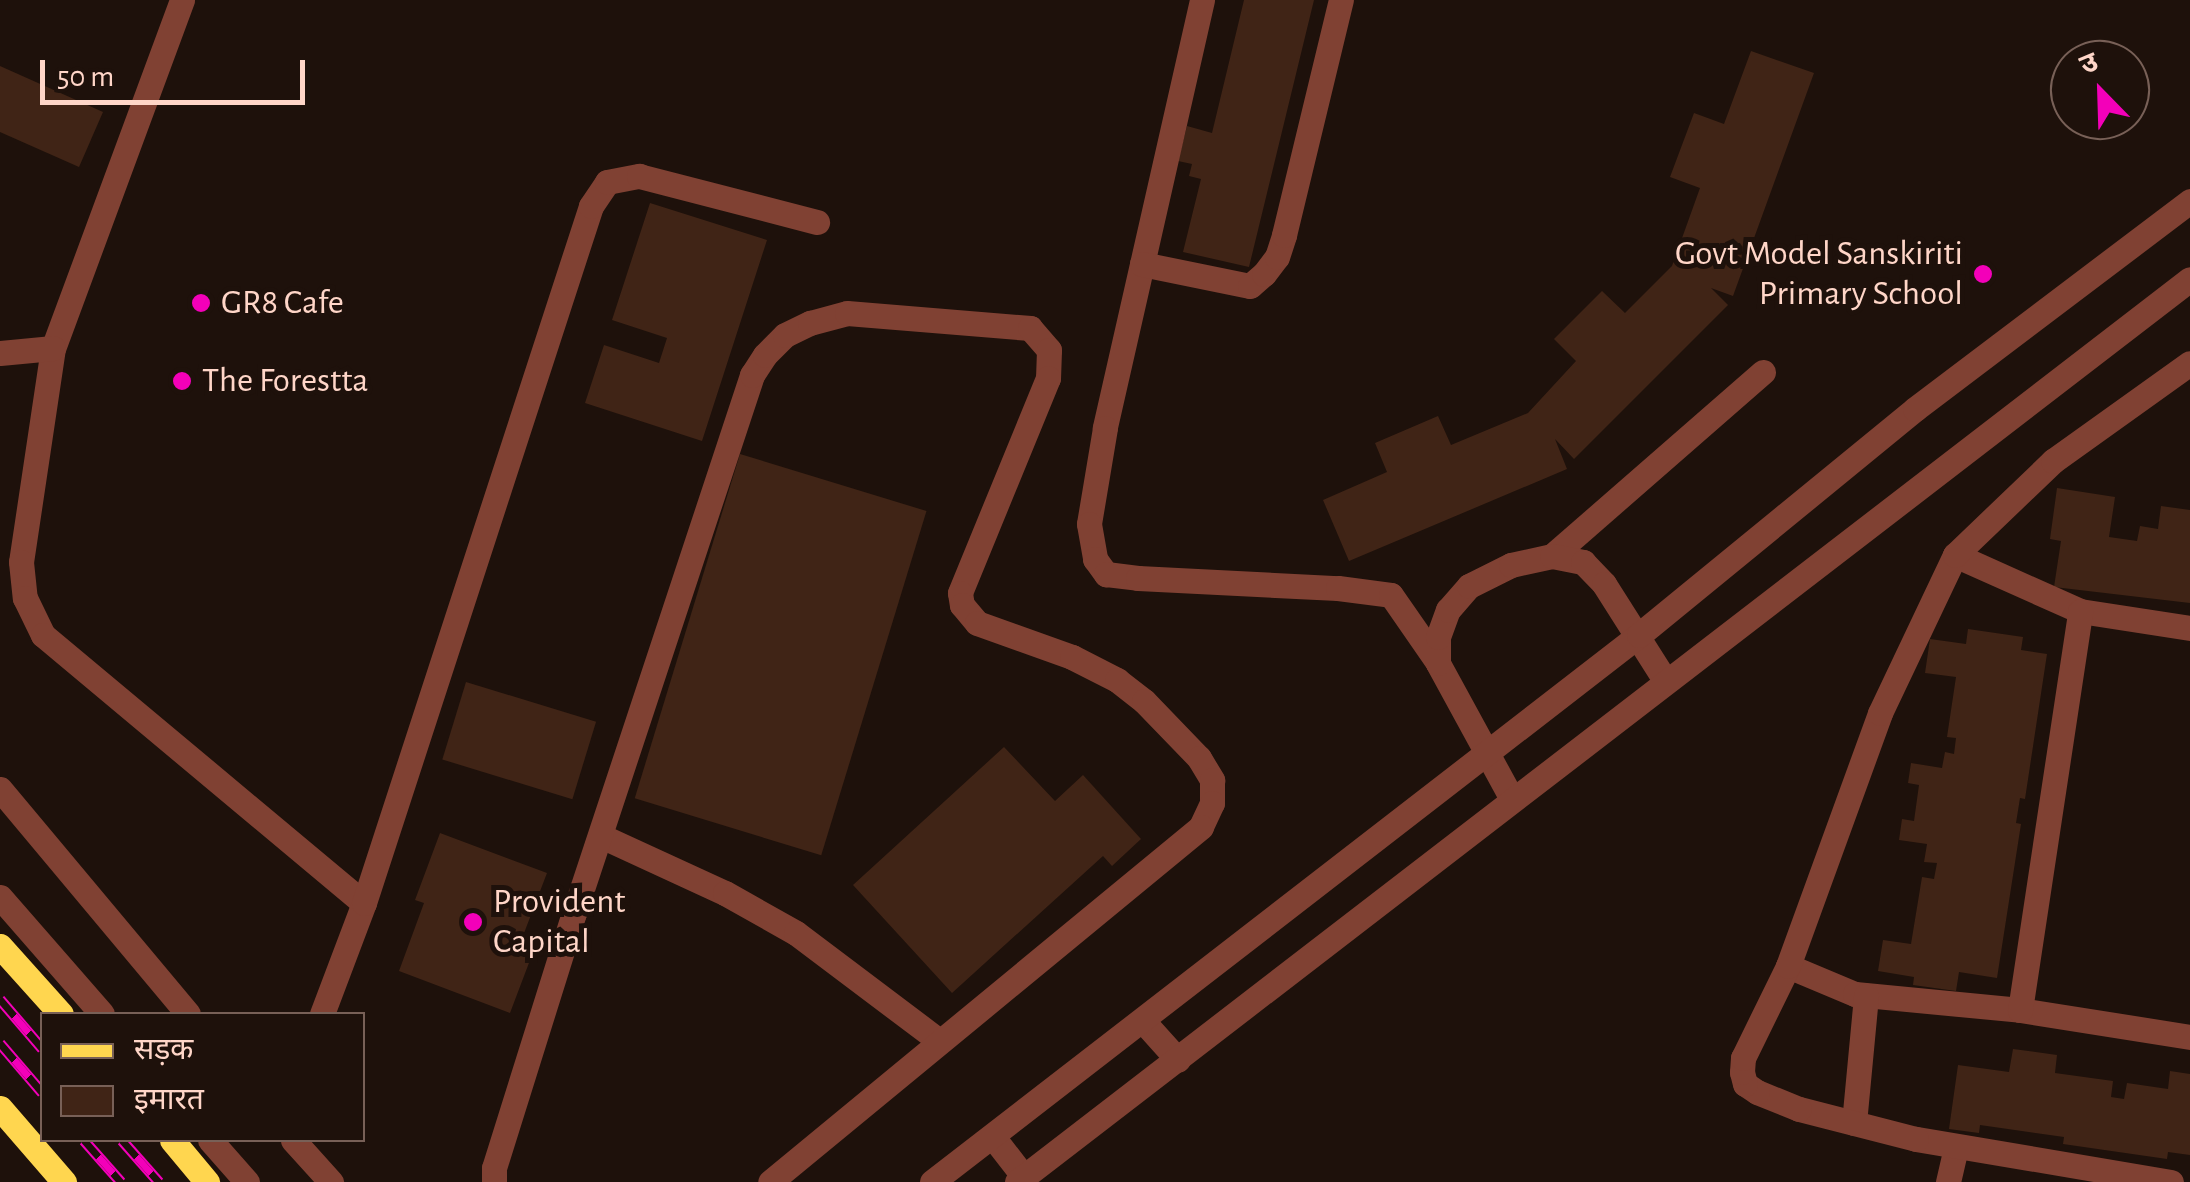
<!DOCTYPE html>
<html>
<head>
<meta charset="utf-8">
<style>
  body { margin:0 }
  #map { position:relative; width:2190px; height:1182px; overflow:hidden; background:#1e110b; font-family:"Alegreya Sans","Noto Sans Devanagari",sans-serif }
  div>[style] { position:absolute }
  .building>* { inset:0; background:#402416; transform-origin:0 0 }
  .minor>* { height:25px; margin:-12.5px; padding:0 12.5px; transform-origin:12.5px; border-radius:12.5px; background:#804133 }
  .major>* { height:25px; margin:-12.5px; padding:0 12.5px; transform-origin:12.5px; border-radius:12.5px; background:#ffd64f }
  .rail>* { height:11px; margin-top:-5.5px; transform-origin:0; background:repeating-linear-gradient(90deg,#1e110b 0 22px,#f300b9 0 44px); box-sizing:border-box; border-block:2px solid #f300b9 }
  .dots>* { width:28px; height:28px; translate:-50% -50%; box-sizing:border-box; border:5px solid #1e110b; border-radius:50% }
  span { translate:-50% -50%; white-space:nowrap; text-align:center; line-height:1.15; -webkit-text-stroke:10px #1e110b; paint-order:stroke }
  .poi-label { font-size:35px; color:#ffd6c8 }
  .right { translate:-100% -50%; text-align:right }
  .left { translate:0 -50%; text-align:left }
  .legend { position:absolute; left:40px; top:1012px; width:325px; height:130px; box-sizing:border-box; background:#1e110b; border:2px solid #786057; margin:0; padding:12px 18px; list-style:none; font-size:30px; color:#ffd6c8 }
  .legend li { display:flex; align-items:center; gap:20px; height:50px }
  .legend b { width:50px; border:2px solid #786057 }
  .north { position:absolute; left:2050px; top:40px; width:100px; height:100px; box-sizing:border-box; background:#1e110b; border:2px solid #786057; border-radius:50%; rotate:337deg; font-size:28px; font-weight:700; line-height:40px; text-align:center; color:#ffd6c8 }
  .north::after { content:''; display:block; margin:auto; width:35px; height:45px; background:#f300b9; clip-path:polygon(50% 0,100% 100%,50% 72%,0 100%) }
  .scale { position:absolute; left:40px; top:60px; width:265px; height:45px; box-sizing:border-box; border:5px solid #ffd6c8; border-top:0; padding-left:12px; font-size:30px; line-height:35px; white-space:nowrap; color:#ffd6c8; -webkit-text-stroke:8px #1e110b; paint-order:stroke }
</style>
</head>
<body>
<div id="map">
  <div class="building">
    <div style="clip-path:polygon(1244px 0,1314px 0,1249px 267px,1183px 252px,1201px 179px,1189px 176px,1192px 164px,1178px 161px,1187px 126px,1212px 133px)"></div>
    <div style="clip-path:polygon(1751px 51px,1814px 73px,1733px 296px,1711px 288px,1728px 305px,1574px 459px,1555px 439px,1567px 469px,1349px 561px,1323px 500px,1387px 472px,1375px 443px,1438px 416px,1451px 445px,1528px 413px,1576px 361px,1554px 339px,1602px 291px,1625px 313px,1672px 266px,1700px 188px,1670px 177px,1694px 113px,1724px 124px)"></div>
    <div style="clip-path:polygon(0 66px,103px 112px,79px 167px,0 132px)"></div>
    <div style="clip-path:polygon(650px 203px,767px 240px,702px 441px,585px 403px,604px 345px,659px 363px,667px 338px,612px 320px)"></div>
    <div style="left:740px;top:454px;width:195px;height:360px;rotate:17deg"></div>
    <div style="clip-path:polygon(2057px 488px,2115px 497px,2109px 537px,2137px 541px,2140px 526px,2158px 529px,2161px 506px,2190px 510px,2190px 603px,2054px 587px,2061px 541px,2050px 539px)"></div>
    <div style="clip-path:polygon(1968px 629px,2023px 637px,2021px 650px,2047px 654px,2025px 799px,2020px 798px,2016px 823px,2021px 824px,1997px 978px,1959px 972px,1956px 991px,1913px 985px,1914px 977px,1878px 971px,1883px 940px,1911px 944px,1922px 877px,1934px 879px,1937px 863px,1924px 862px,1927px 844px,1899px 840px,1902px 819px,1914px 821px,1919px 785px,1908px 783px,1911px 763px,1942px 768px,1945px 752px,1954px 754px,1956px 738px,1947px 737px,1956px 677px,1925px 673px,1930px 639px,1966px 644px)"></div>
    <div style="left:466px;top:682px;width:136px;height:81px;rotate:17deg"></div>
    <div style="clip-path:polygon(1004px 747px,1055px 801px,1083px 775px,1141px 839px,1112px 866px,1103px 856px,952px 993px,853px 885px)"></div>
    <div style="clip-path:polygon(440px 833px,547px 873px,521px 941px,535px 947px,510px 1013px,399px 971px,424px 903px,415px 900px)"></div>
    <div style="clip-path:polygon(2013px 1049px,2057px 1055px,2055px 1073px,2113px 1081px,2111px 1097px,2124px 1099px,2127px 1083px,2168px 1089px,2170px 1071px,2190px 1074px,2190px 1155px,2168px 1152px,2167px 1159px,2063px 1144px,2064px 1137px,1980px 1125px,1979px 1133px,1949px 1129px,1958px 1065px,2009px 1072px)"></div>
  </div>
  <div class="minor">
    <div style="left:182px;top:0;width:371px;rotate:110.3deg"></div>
    <div style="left:53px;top:348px;width:216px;rotate:98.5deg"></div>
    <div style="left:21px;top:562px;width:36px;rotate:84deg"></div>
    <div style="left:25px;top:598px;width:41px;rotate:64.1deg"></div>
    <div style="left:43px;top:635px;width:418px;rotate:39.9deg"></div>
    <div style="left:1202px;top:0;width:439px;rotate:102.8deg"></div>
    <div style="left:1105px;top:428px;width:97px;rotate:99.5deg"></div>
    <div style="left:1089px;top:524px;width:36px;rotate:80deg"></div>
    <div style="left:1095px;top:559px;width:19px;rotate:54deg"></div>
    <div style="left:1106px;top:574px;width:32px;rotate:7deg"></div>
    <div style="left:1138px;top:578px;width:200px;rotate:2.9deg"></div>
    <div style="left:1338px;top:588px;width:53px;rotate:7.5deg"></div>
    <div style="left:1391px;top:595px;width:83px;rotate:55.3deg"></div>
    <div style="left:1142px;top:264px;width:110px;rotate:11.5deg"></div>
    <div style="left:1250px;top:286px;width:18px;rotate:-41deg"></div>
    <div style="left:1264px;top:274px;width:21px;rotate:-53deg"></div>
    <div style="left:1277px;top:257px;width:23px;rotate:-72deg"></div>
    <div style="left:1284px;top:235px;width:242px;rotate:-76.4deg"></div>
    <div style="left:0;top:353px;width:53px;rotate:-5.4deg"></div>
    <div style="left:1955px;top:555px;width:137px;rotate:24.1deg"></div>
    <div style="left:2080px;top:611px;width:111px;rotate:8.8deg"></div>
    <div style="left:1552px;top:556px;width:280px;rotate:-41.1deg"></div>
    <div style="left:0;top:789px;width:293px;rotate:50.1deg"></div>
    <div style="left:1512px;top:799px;width:155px;rotate:-118.6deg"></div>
    <div style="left:1438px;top:663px;width:26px;rotate:-90deg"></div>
    <div style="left:1438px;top:637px;width:29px;rotate:-70deg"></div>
    <div style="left:1448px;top:610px;width:32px;rotate:-49deg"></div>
    <div style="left:1469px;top:586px;width:47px;rotate:-26.6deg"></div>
    <div style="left:1511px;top:565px;width:42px;rotate:-12.4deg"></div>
    <div style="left:1552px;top:556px;width:32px;rotate:11deg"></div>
    <div style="left:1583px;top:562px;width:30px;rotate:46deg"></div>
    <div style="left:1604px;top:584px;width:114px;rotate:57.6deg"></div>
    <div style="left:601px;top:836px;width:136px;rotate:24.7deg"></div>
    <div style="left:725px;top:893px;width:81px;rotate:29.4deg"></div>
    <div style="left:796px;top:933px;width:178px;rotate:37deg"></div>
    <div style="left:0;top:897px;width:155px;rotate:48.9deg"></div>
    <div style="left:1788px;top:966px;width:73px;rotate:22.7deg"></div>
    <div style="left:1855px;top:994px;width:166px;rotate:5.5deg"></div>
    <div style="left:2020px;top:1010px;width:172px;rotate:9deg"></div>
    <div style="left:2020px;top:1010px;width:403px;rotate:-81.4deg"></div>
    <div style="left:322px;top:1014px;width:119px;rotate:-69.3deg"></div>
    <div style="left:364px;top:903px;width:733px;rotate:-71.96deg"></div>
    <div style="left:591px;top:206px;width:29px;rotate:-56deg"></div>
    <div style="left:607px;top:182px;width:33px;rotate:-11deg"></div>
    <div style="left:639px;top:176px;width:184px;rotate:14.5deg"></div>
    <div style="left:1143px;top:1021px;width:52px;rotate:48.1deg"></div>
    <div style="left:1854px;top:1123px;width:128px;rotate:-84.6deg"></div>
    <div style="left:993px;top:1137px;width:51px;rotate:52.2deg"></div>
    <div style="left:210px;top:1140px;width:56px;rotate:48.6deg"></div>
    <div style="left:293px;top:1140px;width:57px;rotate:47.9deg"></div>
    <div style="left:494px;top:1182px;width:14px;rotate:-90deg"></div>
    <div style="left:494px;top:1168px;width:267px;rotate:-72.6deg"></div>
    <div style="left:574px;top:913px;width:567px;rotate:-71.69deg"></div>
    <div style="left:752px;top:375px;width:24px;rotate:-57deg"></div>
    <div style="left:765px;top:355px;width:28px;rotate:-45deg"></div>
    <div style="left:785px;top:335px;width:28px;rotate:-26deg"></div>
    <div style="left:810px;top:323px;width:38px;rotate:-15deg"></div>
    <div style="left:847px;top:313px;width:184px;rotate:4.7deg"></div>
    <div style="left:1030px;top:328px;width:29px;rotate:49deg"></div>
    <div style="left:1049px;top:350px;width:28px;rotate:92deg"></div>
    <div style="left:1048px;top:378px;width:232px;rotate:112.3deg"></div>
    <div style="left:960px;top:593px;width:12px;rotate:81deg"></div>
    <div style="left:962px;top:605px;width:23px;rotate:50deg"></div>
    <div style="left:977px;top:623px;width:101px;rotate:19.7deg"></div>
    <div style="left:1072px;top:657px;width:51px;rotate:27.1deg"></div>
    <div style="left:1117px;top:680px;width:34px;rotate:38deg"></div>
    <div style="left:1144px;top:701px;width:79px;rotate:46deg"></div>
    <div style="left:1199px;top:758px;width:26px;rotate:59deg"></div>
    <div style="left:1212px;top:780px;width:23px;rotate:90deg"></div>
    <div style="left:1212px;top:803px;width:26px;rotate:115deg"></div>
    <div style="left:1201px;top:827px;width:558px;rotate:140.52deg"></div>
    <div style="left:932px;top:1182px;width:894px;rotate:-37.73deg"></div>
    <div style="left:1639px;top:635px;width:357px;rotate:-39.3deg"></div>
    <div style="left:1915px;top:409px;width:345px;rotate:-37.1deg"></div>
    <div style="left:1017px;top:1182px;width:1480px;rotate:-37.59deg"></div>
    <div style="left:1948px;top:1182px;width:36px;rotate:-77deg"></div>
    <div style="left:2171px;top:1182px;width:259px;rotate:-170.4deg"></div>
    <div style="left:1916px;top:1139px;width:121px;rotate:-165.6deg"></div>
    <div style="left:1799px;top:1109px;width:45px;rotate:-158deg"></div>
    <div style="left:1757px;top:1092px;width:14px;rotate:-146deg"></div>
    <div style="left:1745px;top:1084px;width:12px;rotate:-104deg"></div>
    <div style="left:1742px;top:1072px;width:14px;rotate:-86deg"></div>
    <div style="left:1743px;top:1058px;width:102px;rotate:-63.9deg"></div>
    <div style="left:1788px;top:966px;width:269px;rotate:-70deg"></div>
    <div style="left:1880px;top:713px;width:175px;rotate:-64.6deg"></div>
    <div style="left:1955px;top:555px;width:136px;rotate:-43.8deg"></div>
    <div style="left:2053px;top:461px;width:168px;rotate:-35.6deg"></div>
  </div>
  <div class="major">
    <div style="left:0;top:946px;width:91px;rotate:48.1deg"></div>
    <div style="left:0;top:1108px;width:98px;rotate:49.1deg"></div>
    <div style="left:172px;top:1140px;width:55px;rotate:50.2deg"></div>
  </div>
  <div class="rail">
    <div style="left:0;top:999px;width:65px;rotate:49.4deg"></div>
    <div style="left:0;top:1043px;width:65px;rotate:49.4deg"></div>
    <div style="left:84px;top:1140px;width:56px;rotate:48.6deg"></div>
    <div style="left:122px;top:1140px;width:56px;rotate:48.6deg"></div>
  </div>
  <div class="dots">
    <div style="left:1983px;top:274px;background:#f300b9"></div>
    <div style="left:201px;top:303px;background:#f300b9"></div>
    <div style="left:182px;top:381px;background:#f300b9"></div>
    <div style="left:473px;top:922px;background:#f300b9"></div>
  </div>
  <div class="poi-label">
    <span class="right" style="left:1963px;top:274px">Govt Model Sanskiriti<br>Primary School</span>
    <span class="left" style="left:221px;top:303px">GR8 Cafe</span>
    <span class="left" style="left:202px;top:381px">The Forestta</span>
    <span class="left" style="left:493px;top:922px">Provident<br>Capital</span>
  </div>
  <ul class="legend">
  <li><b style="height:12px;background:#ffd64f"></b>सड़क</li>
  <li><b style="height:28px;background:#402416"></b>इमारत</li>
  </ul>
  <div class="north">उ</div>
  <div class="scale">50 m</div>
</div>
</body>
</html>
